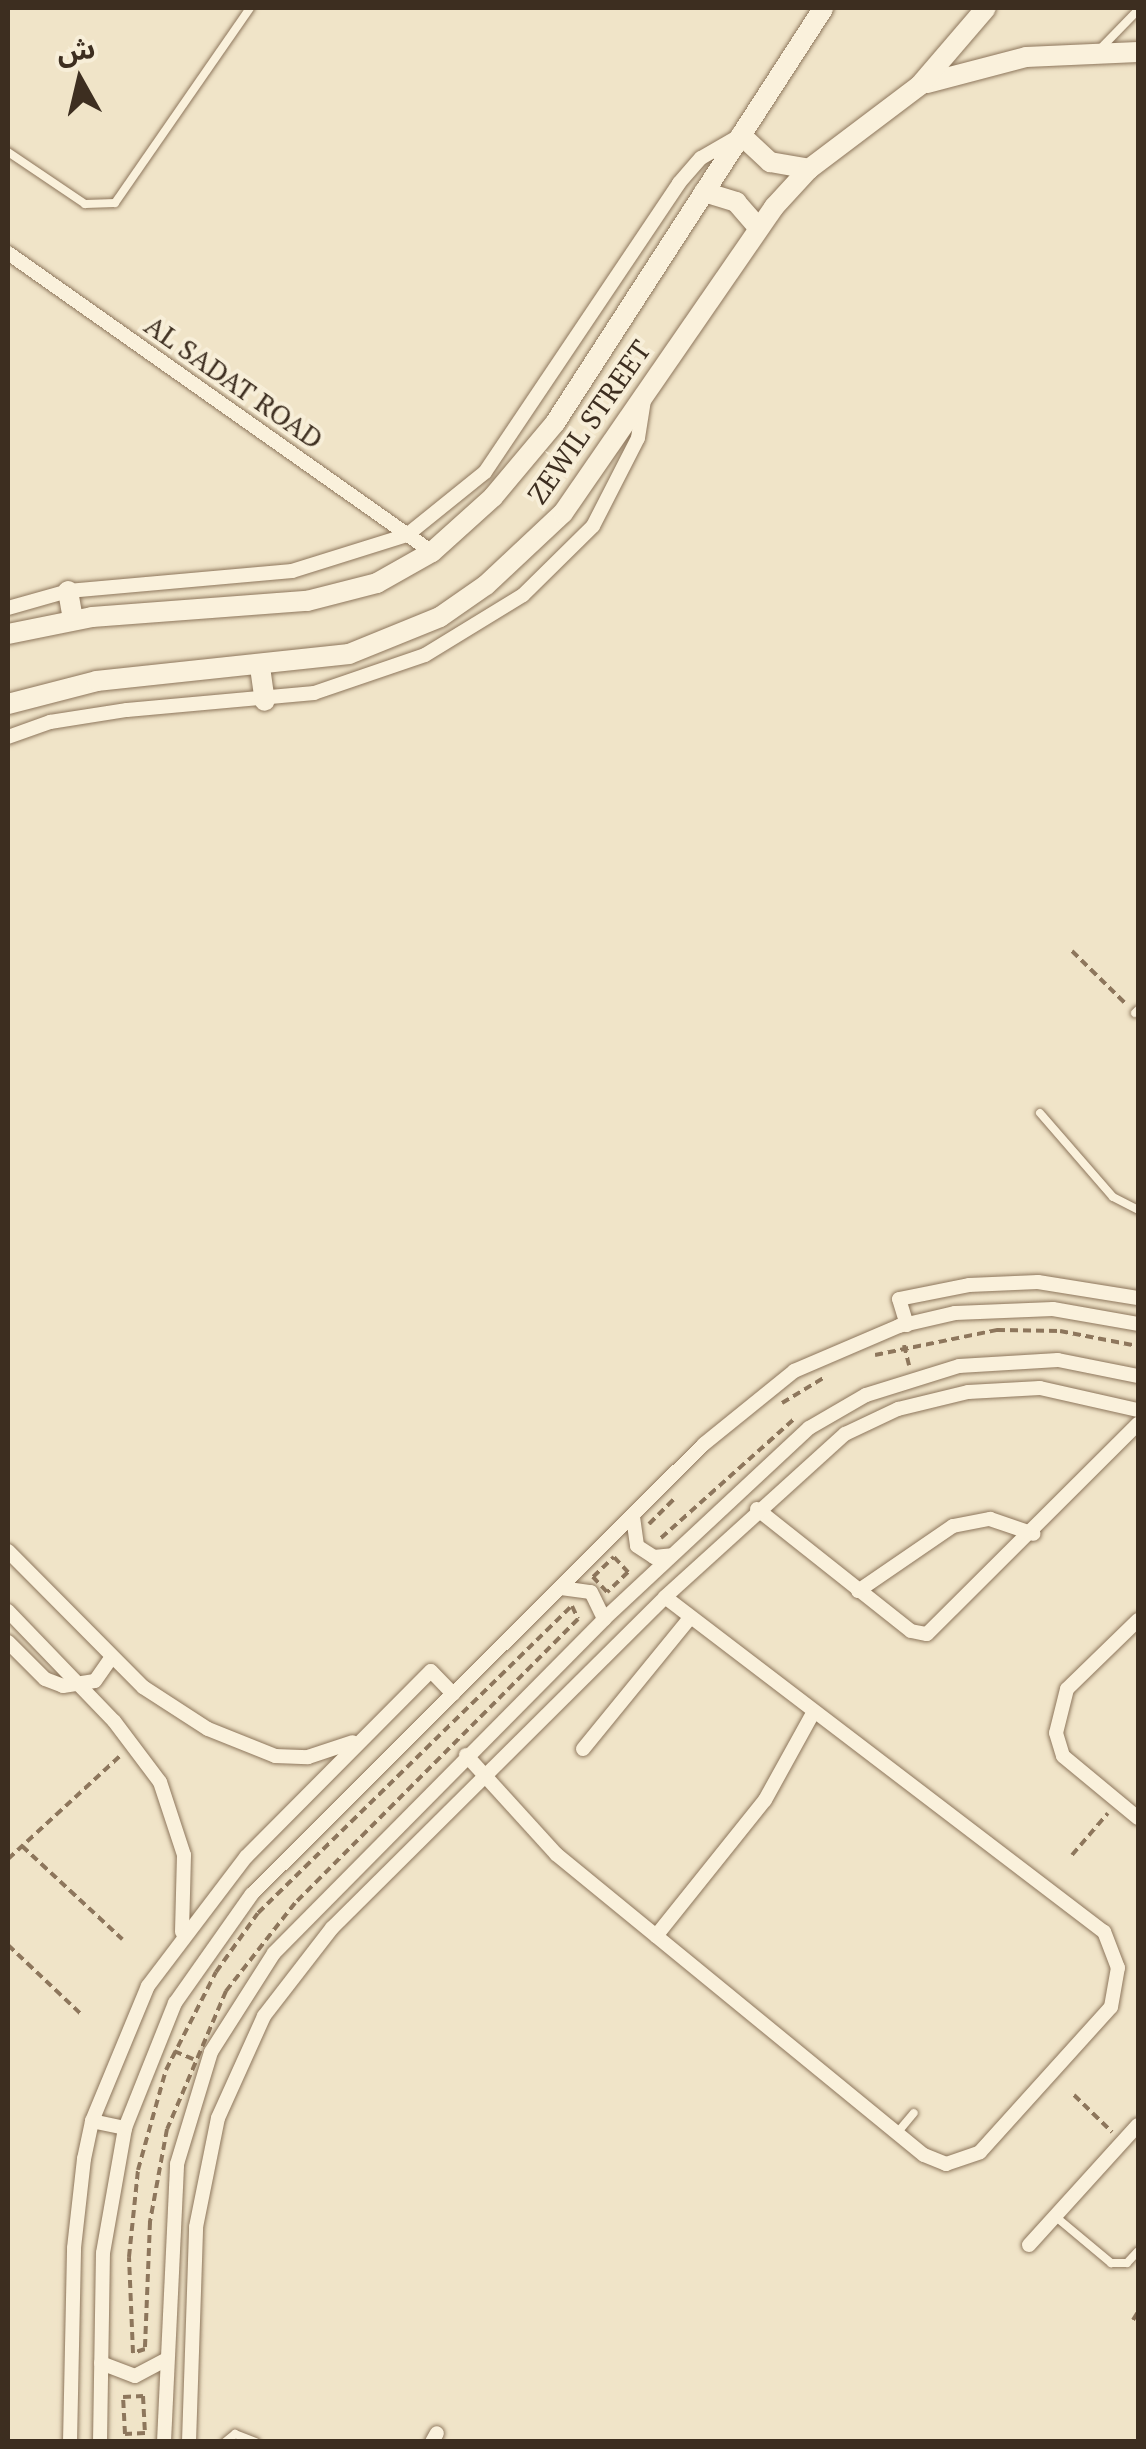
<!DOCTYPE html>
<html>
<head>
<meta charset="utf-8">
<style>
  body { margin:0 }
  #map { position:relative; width:1146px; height:2449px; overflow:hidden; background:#f0e4c8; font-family:"PT Serif","Noto Sans Arabic",serif }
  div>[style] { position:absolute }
  .path>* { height:4px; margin-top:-2px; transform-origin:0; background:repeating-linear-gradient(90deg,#8d765c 0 8px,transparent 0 13px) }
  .roads { filter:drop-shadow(0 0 2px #8d765c) drop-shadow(0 0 2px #8d765c) }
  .lane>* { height:8px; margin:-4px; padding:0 4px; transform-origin:4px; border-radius:4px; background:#faf1dc }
  .street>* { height:14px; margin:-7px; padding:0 7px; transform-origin:7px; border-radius:7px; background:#faf1dc }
  .secondary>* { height:20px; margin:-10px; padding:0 10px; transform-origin:10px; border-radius:10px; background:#faf1dc }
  span { translate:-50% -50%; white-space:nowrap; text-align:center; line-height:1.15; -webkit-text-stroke:8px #f7eed8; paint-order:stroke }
  .street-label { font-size:28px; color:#3d2e20 }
  .frame { position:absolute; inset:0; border:10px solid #3d2e20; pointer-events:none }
  .north { position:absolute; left:30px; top:30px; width:100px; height:100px; -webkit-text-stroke:8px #f7eed8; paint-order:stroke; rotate:352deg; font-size:28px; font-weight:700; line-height:40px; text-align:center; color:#3d2e20 }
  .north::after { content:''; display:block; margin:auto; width:35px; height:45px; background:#3d2e20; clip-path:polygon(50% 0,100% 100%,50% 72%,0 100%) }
</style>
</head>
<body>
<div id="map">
  <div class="path">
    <div style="left:1072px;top:951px;width:76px;rotate:44.5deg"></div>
    <div style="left:904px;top:1345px;width:21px;rotate:76deg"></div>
    <div style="left:875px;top:1355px;width:125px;rotate:-11.6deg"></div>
    <div style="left:997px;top:1330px;width:63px;rotate:0.9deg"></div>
    <div style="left:1060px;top:1331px;width:79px;rotate:10.9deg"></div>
    <div style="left:782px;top:1403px;width:50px;rotate:-31.2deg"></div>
    <div style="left:649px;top:1524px;width:35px;rotate:-45deg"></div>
    <div style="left:661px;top:1538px;width:180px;rotate:-41.8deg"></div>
    <div style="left:614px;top:1557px;width:21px;rotate:47deg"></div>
    <div style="left:628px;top:1572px;width:29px;rotate:136deg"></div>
    <div style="left:607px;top:1592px;width:21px;rotate:-133deg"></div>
    <div style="left:593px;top:1577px;width:29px;rotate:-44deg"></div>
    <div style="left:572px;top:1606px;width:14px;rotate:65deg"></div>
    <div style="left:578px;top:1619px;width:401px;rotate:134.9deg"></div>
    <div style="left:295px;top:1903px;width:112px;rotate:128.1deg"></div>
    <div style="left:226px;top:1991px;width:150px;rotate:113.1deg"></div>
    <div style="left:167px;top:2129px;width:95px;rotate:100.4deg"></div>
    <div style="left:150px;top:2222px;width:127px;rotate:92.3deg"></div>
    <div style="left:145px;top:2349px;width:13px;rotate:162deg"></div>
    <div style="left:133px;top:2353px;width:96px;rotate:-92.4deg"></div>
    <div style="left:129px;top:2257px;width:87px;rotate:-84.1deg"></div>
    <div style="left:138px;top:2170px;width:104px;rotate:-74.4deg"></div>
    <div style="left:166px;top:2070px;width:110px;rotate:-63deg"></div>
    <div style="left:216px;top:1972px;width:72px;rotate:-54.6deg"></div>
    <div style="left:258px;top:1913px;width:439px;rotate:-44.4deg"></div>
    <div style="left:22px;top:1846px;width:137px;rotate:42.9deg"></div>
    <div style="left:1072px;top:1855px;width:55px;rotate:-49.4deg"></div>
    <div style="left:8px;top:1859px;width:155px;rotate:-42.6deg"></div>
    <div style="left:8px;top:1945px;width:102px;rotate:43.4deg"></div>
    <div style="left:174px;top:2051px;width:21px;rotate:23deg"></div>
    <div style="left:1074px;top:2095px;width:53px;rotate:44.2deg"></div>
    <div style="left:1133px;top:2320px;width:9px;rotate:-58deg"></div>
    <div style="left:143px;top:2396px;width:37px;rotate:87deg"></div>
    <div style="left:145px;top:2433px;width:20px;rotate:177deg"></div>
    <div style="left:125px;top:2434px;width:37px;rotate:-93deg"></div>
    <div style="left:123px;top:2397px;width:20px;rotate:-3deg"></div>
  </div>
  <div class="roads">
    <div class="lane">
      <div style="left:1102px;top:47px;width:52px;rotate:-45.8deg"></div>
      <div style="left:8px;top:152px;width:93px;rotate:34deg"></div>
      <div style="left:85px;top:204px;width:30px;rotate:-2deg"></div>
      <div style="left:115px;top:203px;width:237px;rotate:-55.3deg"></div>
      <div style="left:1135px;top:1013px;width:4px;rotate:-45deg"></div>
      <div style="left:1040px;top:1113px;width:111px;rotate:49deg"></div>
      <div style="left:1113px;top:1197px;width:28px;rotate:27deg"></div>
      <div style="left:897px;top:2133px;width:26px;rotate:-50deg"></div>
      <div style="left:1056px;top:2217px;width:72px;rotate:39.9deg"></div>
      <div style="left:1111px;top:2263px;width:16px"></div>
      <div style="left:1127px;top:2263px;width:16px;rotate:-47deg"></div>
      <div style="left:225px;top:2442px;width:13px;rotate:-39deg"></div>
      <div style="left:235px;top:2434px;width:22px;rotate:21deg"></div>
    </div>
    <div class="street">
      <div style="left:8px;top:253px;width:519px;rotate:35.19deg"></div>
      <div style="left:8px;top:608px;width:62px;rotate:-15.8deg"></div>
      <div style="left:68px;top:591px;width:225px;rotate:-5.1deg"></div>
      <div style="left:292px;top:571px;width:121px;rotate:-17.4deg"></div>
      <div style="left:407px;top:535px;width:100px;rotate:-38.9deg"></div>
      <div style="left:485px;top:472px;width:348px;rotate:-56.1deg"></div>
      <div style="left:679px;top:183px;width:33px;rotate:-49deg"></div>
      <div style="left:701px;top:158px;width:44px;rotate:-30.1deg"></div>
      <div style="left:8px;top:737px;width:45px;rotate:-19.7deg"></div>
      <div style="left:50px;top:722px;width:78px;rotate:-8.9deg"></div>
      <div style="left:127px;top:710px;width:188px;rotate:-5.2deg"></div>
      <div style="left:314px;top:693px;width:117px;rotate:-18.9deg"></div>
      <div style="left:425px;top:655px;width:115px;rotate:-31.5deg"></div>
      <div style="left:523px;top:595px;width:98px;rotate:-44.6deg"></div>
      <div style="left:593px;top:526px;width:99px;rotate:-62.9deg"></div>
      <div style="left:638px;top:438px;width:38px;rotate:-81deg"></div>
      <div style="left:907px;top:1325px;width:27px;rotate:-107deg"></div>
      <div style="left:899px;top:1299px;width:71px;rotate:-11.3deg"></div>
      <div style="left:969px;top:1285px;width:69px;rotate:-2.5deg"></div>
      <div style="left:1038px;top:1282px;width:101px;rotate:9.1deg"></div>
      <div style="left:757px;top:1509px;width:196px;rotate:38.4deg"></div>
      <div style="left:911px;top:1631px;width:16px;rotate:11deg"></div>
      <div style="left:927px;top:1634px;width:298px;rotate:-44.9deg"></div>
      <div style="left:633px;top:1517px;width:29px;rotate:82deg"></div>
      <div style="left:637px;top:1546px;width:20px;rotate:33deg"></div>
      <div style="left:654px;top:1557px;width:18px;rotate:-6deg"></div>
      <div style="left:8px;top:1551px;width:192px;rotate:45.2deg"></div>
      <div style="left:143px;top:1687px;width:77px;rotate:32.9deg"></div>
      <div style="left:208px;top:1729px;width:72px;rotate:21.9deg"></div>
      <div style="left:275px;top:1756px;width:33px;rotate:2deg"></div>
      <div style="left:308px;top:1757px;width:47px;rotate:-18.4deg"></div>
      <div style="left:561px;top:1588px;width:30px;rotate:8deg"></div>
      <div style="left:591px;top:1592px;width:30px;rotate:64deg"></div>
      <div style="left:858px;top:1591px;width:115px;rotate:-34.4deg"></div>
      <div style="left:953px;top:1526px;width:38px;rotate:-11deg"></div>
      <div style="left:990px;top:1519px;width:46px;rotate:18.8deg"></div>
      <div style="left:8px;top:1611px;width:153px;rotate:46.1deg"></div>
      <div style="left:114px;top:1721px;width:76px;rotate:53deg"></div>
      <div style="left:160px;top:1782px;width:77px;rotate:71.8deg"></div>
      <div style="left:184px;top:1855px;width:77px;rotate:91.5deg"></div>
      <div style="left:1138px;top:1620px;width:99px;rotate:135.8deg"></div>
      <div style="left:1067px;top:1689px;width:45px;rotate:104deg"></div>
      <div style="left:1056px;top:1733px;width:24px;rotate:73deg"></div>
      <div style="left:1063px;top:1756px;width:97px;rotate:39.6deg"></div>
      <div style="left:8px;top:1642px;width:52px;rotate:45deg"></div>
      <div style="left:45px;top:1679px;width:19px;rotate:21deg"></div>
      <div style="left:63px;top:1686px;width:32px;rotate:-9deg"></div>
      <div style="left:95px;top:1681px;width:28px;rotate:-55deg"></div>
      <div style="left:583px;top:1749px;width:168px;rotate:-50.8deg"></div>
      <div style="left:466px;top:1755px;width:134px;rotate:47.7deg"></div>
      <div style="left:556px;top:1854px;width:475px;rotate:39.3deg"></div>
      <div style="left:924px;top:2155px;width:24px;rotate:22deg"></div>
      <div style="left:946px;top:2164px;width:36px;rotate:-19deg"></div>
      <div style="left:980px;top:2152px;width:195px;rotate:-47.9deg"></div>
      <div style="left:1111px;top:2007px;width:40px;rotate:-80deg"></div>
      <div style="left:1118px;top:1968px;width:39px;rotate:-111deg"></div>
      <div style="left:1104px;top:1932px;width:552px;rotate:-142.65deg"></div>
      <div style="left:656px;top:1936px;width:174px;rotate:-51.3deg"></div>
      <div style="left:765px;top:1800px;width:99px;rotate:-61.1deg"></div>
      <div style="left:92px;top:2121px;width:34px;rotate:12deg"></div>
      <div style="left:1029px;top:2245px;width:162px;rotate:-47.8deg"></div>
      <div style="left:101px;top:2363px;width:36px;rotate:21deg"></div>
      <div style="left:135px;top:2376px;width:36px;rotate:-28deg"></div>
      <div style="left:70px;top:2442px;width:194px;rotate:-88.8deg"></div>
      <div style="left:74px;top:2248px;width:90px;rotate:-83.6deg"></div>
      <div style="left:84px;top:2159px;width:39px;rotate:-78deg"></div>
      <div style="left:92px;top:2121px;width:146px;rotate:-67.5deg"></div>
      <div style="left:148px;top:1986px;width:162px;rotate:-52.8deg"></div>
      <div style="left:246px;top:1857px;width:262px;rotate:-45.2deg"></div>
      <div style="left:431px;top:1671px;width:32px;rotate:46deg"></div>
      <div style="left:100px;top:2442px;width:189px;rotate:-89.1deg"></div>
      <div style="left:103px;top:2253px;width:127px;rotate:-80deg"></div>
      <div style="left:125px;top:2128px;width:135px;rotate:-68.2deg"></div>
      <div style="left:175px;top:2003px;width:133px;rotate:-54.8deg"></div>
      <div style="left:252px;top:1894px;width:638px;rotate:-44.87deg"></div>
      <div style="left:704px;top:1444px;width:116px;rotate:-39deg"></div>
      <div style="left:794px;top:1371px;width:114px;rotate:-23.2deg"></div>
      <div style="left:899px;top:1326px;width:57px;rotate:-13.1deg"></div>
      <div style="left:955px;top:1313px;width:98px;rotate:-2.3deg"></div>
      <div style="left:1053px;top:1309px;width:86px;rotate:10deg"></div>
      <div style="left:164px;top:2442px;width:278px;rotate:-87.3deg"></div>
      <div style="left:177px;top:2164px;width:117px;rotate:-73.1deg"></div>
      <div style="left:211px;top:2052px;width:117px;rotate:-57.5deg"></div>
      <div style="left:274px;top:1953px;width:470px;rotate:-45.3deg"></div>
      <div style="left:604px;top:1619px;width:280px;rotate:-43deg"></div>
      <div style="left:809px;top:1428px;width:66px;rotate:-30.1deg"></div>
      <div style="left:866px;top:1395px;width:97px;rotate:-17.3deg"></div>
      <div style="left:959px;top:1366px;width:99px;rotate:-3.5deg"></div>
      <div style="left:1058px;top:1360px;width:82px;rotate:11.3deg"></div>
      <div style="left:189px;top:2442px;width:215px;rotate:-88.1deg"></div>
      <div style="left:196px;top:2227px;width:111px;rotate:-78.6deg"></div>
      <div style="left:218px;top:2118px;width:112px;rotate:-65.7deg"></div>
      <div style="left:264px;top:2016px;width:111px;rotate:-52.3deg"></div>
      <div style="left:332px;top:1928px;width:470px;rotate:-44.8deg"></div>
      <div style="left:665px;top:1597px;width:243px;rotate:-42.2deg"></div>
      <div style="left:845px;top:1434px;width:59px;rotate:-25.3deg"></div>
      <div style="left:898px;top:1409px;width:72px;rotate:-13.7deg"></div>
      <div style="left:968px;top:1392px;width:72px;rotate:-3.2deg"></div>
      <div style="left:1040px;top:1388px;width:100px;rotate:12.7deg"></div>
      <div style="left:432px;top:2442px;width:10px;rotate:-61deg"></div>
    </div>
    <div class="secondary">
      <div style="left:927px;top:83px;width:102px;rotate:-14.7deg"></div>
      <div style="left:1026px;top:57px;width:112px;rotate:-2.6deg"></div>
      <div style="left:741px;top:135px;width:40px;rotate:43deg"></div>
      <div style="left:770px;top:162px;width:40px;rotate:10deg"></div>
      <div style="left:704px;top:192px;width:34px;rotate:17deg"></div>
      <div style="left:736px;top:202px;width:33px;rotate:49deg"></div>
      <div style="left:68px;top:591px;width:29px;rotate:80deg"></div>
      <div style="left:8px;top:634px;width:86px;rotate:-11.4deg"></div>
      <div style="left:92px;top:617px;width:216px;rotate:-4.3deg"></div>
      <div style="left:307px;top:601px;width:72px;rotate:-14.4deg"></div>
      <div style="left:377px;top:583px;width:63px;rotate:-29.4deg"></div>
      <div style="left:432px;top:552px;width:82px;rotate:-42deg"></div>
      <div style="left:493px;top:497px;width:97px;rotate:-50deg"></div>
      <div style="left:555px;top:423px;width:494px;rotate:-57.1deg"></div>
      <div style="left:260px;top:667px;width:34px;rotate:82deg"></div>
      <div style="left:8px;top:704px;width:92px;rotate:-14.5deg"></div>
      <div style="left:97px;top:681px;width:253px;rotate:-6.1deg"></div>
      <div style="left:349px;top:654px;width:98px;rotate:-22.1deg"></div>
      <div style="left:440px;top:617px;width:56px;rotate:-34.8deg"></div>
      <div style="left:486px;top:585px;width:105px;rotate:-43.1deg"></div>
      <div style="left:563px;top:513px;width:372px;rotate:-55.4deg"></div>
      <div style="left:774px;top:207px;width:52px;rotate:-47.4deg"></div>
      <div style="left:809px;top:169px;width:139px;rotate:-37.1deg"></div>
      <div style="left:920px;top:85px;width:101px;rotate:-49.4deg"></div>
    </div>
  </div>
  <div class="street-label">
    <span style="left:234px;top:382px;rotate:35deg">AL SADAT ROAD</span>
    <span style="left:589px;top:422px;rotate:-55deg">ZEWIL STREET</span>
  </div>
  <div class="frame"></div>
  <div class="north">ش</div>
</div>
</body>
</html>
